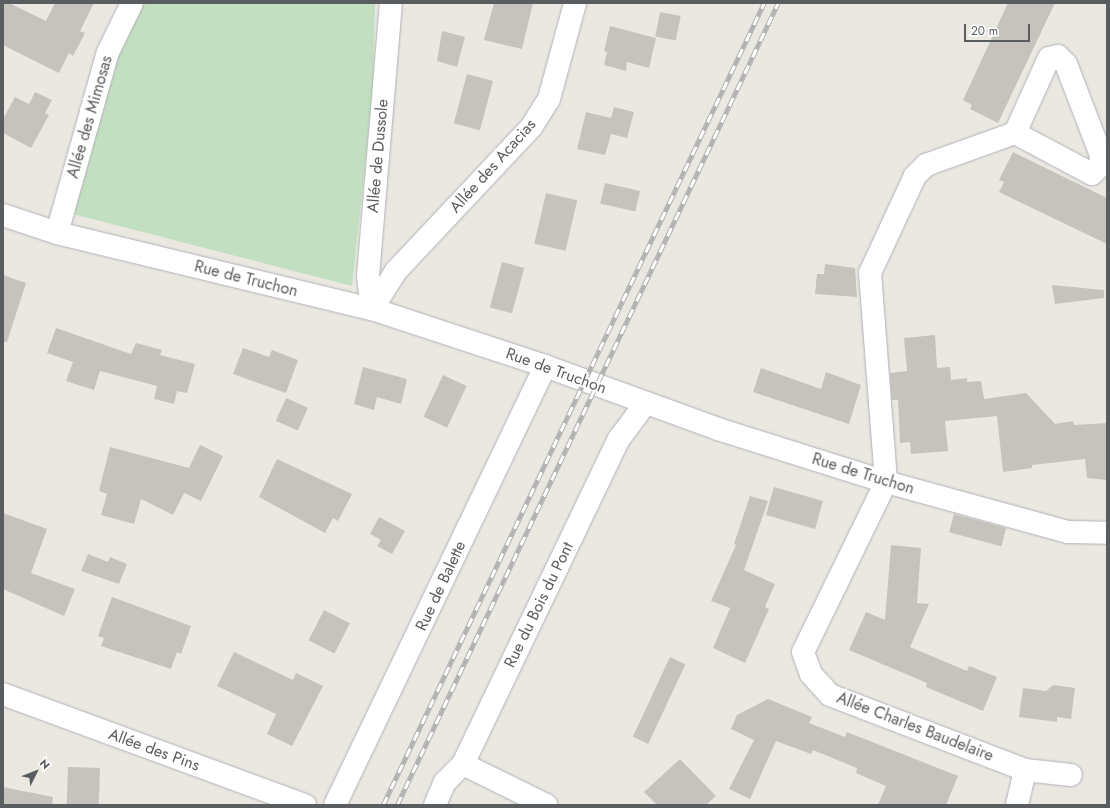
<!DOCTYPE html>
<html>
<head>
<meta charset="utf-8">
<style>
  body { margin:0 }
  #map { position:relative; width:1110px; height:808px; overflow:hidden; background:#ebe8e2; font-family:Jost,sans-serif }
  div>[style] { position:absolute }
  .green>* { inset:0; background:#c3dfc1 }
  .building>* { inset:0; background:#c6c3be; transform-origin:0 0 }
  .roads { filter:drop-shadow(0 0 1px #afb2b5) drop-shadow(0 0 1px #afb2b5) }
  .minor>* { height:22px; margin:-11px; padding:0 11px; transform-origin:11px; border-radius:11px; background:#fff }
  .rail>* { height:4.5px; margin-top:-2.25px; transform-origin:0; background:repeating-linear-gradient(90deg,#fff 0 9px,#b0b1b1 0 18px); box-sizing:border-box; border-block:1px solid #b0b1b1 }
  span { translate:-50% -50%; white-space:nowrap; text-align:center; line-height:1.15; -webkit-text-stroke:3.5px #fff; paint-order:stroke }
  .street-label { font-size:16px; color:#5a5d60 }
  .frame { position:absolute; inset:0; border:4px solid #5a5d60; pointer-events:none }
  .north { position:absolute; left:16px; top:752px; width:40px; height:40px; -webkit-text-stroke:3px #fff; paint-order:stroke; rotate:48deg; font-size:11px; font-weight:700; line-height:16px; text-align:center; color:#5a5d60 }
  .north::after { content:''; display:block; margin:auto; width:14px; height:18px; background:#5a5d60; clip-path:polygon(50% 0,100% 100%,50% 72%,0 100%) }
  .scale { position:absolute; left:964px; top:24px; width:66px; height:18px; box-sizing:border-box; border:2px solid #5a5d60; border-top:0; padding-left:5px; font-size:12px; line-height:14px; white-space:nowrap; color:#5a5d60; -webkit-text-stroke:3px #fff; paint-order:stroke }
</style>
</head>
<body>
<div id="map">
  <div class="green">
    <div style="clip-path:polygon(138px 3px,375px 3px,373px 92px,352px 286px,73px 214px,116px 49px)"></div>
  </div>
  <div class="building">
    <div style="clip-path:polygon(3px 3px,9px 3px,46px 21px,55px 3px,94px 3px,80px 31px,85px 33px,73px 56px,69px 53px,59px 73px,3px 45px)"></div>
    <div style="clip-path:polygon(494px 3px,533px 3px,522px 49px,484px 40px)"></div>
    <div style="clip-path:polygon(1008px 3px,1055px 3px,998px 123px,970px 109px,972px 105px,963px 100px)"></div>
    <div style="left:660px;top:12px;width:21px;height:25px;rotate:11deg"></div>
    <div style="clip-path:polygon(610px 26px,656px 38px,649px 68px,627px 62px,626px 71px,604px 65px,607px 52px,604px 51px)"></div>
    <div style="clip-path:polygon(442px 31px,465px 37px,457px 67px,437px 61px)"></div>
    <div style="left:467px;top:74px;width:27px;height:51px;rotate:15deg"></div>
    <div style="clip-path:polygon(35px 92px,52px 100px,45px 113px,49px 115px,31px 148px,3px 133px,3px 119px,15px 97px,29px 104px)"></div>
    <div style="clip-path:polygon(614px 107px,634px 112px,627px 138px,611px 134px,605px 155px,577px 149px,586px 112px,611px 118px)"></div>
    <div style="clip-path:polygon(1013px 152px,1107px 198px,1107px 244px,999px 192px,1004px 182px,999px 180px)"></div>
    <div style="left:605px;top:183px;width:36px;height:21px;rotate:13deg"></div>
    <div style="left:546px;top:193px;width:32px;height:52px;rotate:13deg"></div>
    <div style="left:502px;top:262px;width:23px;height:47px;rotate:15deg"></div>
    <div style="clip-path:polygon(825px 264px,855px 268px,857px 297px,815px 294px,817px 274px,824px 274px)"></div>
    <div style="clip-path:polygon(3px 275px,26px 283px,7px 342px,3px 342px)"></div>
    <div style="clip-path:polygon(1052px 285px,1104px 290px,1104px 298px,1055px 304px)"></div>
    <div style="clip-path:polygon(56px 328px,131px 354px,136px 343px,162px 350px,160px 355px,195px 364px,187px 393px,177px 391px,174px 404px,154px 399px,157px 386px,100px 371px,94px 390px,66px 381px,73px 362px,47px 353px)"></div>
    <div style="clip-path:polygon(935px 335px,937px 368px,950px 367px,951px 380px,967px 378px,967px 382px,981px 381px,984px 399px,1026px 393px,1055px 424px,1073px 421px,1074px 425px,1107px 423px,1107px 480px,1087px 478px,1085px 459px,1032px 465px,1032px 468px,1003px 472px,997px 416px,945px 421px,948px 451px,911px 454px,910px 442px,900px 443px,898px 400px,892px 400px,890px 373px,907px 371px,904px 338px)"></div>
    <div style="clip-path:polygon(243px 348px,269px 357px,272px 350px,298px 360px,286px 393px,233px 374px)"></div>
    <div style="clip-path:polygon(363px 367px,407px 379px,401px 404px,377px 397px,374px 410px,354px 404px)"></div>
    <div style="clip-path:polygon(761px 368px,821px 389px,826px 372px,861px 385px,849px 424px,753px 392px)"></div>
    <div style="left:443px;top:375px;width:26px;height:46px;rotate:25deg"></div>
    <div style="left:286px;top:398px;width:24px;height:25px;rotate:24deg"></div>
    <div style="clip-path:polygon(200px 445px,223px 456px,201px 501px,184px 493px,173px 515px,141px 499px,134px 524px,101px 515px,107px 494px,99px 491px,110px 447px,189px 468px)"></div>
    <div style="clip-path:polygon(277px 459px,352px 494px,338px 521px,333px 518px,325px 533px,259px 497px)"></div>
    <div style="left:774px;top:487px;width:51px;height:29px;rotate:16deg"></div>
    <div style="clip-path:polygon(750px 496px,768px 501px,744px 570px,775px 584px,765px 607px,769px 609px,745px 663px,713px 648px,730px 608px,711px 601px,736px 545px,734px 544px)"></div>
    <div style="clip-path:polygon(3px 513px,47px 529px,31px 573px,75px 589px,64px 616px,3px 589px)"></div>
    <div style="left:954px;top:514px;width:54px;height:19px;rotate:15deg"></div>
    <div style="clip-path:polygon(379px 517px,405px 531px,392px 554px,377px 546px,381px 540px,370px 534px)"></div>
    <div style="clip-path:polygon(891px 545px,921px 548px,917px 603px,929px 604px,910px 647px,967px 671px,969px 666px,997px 677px,983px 711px,926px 687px,927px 683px,849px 650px,866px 612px,885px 620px)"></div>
    <div style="clip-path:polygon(88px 554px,108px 562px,110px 557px,127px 564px,119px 584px,81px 571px)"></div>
    <div style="clip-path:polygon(112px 597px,191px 626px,181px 654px,177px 652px,171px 669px,101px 646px,104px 638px,98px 636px)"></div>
    <div style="left:324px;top:610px;width:29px;height:34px;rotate:27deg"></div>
    <div style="clip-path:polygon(234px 652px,293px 680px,296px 673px,323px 686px,292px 746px,267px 734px,276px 714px,217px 686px)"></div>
    <div style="left:670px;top:657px;width:17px;height:88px;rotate:25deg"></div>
    <div style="clip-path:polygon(1053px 685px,1075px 688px,1071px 719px,1057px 717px,1057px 722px,1019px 717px,1023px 688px,1046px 691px)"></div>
    <div style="clip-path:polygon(768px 699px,812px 717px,809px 723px,845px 737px,847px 732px,958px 776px,946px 805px,878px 805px,886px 786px,856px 773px,857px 768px,813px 750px,811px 754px,776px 741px,750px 799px,729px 789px,754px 740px,731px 729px,737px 715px)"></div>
    <div style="clip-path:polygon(680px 759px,716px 796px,706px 805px,657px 805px,644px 792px)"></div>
    <div style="left:68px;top:767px;width:32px;height:38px;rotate:2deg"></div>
    <div style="clip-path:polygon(3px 787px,53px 797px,52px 805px,3px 805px)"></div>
  </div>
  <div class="roads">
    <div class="minor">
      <div style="left:1015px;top:133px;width:82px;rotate:-65.6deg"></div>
      <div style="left:1049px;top:58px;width:9px;rotate:-13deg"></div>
      <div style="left:1058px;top:56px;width:11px;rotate:45deg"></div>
      <div style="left:1066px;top:64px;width:97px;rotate:69deg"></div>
      <div style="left:1101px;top:155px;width:11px;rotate:95deg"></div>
      <div style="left:1100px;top:166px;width:11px;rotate:135deg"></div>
      <div style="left:1092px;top:174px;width:87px;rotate:-152deg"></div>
      <div style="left:1015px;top:133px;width:95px;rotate:160.2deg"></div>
      <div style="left:926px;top:165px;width:16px;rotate:135deg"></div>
      <div style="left:915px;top:176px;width:107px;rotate:114.9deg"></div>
      <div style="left:870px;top:273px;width:210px;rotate:85.6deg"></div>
      <div style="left:886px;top:482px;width:189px;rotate:116deg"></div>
      <div style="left:803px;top:652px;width:23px;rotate:70deg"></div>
      <div style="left:811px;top:674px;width:28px;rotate:48deg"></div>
      <div style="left:830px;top:695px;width:209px;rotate:21deg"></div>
      <div style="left:1025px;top:770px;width:46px;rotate:6.2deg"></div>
      <div style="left:3px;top:215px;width:57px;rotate:18.4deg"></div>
      <div style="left:57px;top:233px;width:324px;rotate:13.6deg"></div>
      <div style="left:372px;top:309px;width:182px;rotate:18.2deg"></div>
      <div style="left:545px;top:366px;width:184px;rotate:20deg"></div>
      <div style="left:718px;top:429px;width:176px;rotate:17.5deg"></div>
      <div style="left:886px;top:482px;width:189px;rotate:15.4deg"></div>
      <div style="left:1068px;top:532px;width:39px;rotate:1deg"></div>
      <div style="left:57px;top:233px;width:188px;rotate:-74.3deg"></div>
      <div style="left:108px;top:52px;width:55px;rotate:-63.9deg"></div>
      <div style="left:372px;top:309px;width:45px;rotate:-57.7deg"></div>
      <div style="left:396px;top:271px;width:199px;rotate:-46.8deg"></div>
      <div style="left:532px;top:126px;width:32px;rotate:-58deg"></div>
      <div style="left:549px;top:99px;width:99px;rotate:-74.8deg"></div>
      <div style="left:372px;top:309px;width:33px;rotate:-97deg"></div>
      <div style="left:368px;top:276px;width:274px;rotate:-85.2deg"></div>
      <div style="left:3px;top:694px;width:322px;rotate:20.2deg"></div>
      <div style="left:463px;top:764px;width:93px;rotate:26.3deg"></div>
      <div style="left:335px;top:805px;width:487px;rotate:-64.4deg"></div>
      <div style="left:435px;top:805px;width:25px;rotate:-67deg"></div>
      <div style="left:445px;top:782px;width:25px;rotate:-45deg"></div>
      <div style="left:463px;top:764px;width:361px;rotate:-64.4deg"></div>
      <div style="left:619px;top:439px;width:44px;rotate:-53.4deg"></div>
      <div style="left:1017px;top:805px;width:36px;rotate:-77deg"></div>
    </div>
  </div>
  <div class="rail">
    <div style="left:383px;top:805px;width:888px;rotate:-64.59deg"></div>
    <div style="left:397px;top:805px;width:888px;rotate:-64.59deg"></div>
  </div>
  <div class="street-label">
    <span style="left:90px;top:117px;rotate:-74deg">Allée des Mimosas</span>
    <span style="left:378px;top:156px;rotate:-85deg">Allée de Dussole</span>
    <span style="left:493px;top:166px;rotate:-48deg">Allée des Acacias</span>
    <span style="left:246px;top:279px;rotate:14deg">Rue de Truchon</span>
    <span style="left:556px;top:371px;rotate:20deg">Rue de Truchon</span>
    <span style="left:863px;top:474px;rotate:17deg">Rue de Truchon</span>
    <span style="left:441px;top:586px;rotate:-65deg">Rue de Balette</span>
    <span style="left:539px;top:605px;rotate:-64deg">Rue du Bois du Pont</span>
    <span style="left:915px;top:727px;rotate:21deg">Allée Charles Baudelaire</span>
    <span style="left:154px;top:750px;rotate:20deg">Allée des Pins</span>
  </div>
  <div class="frame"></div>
  <div class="north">N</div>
  <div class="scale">20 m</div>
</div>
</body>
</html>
